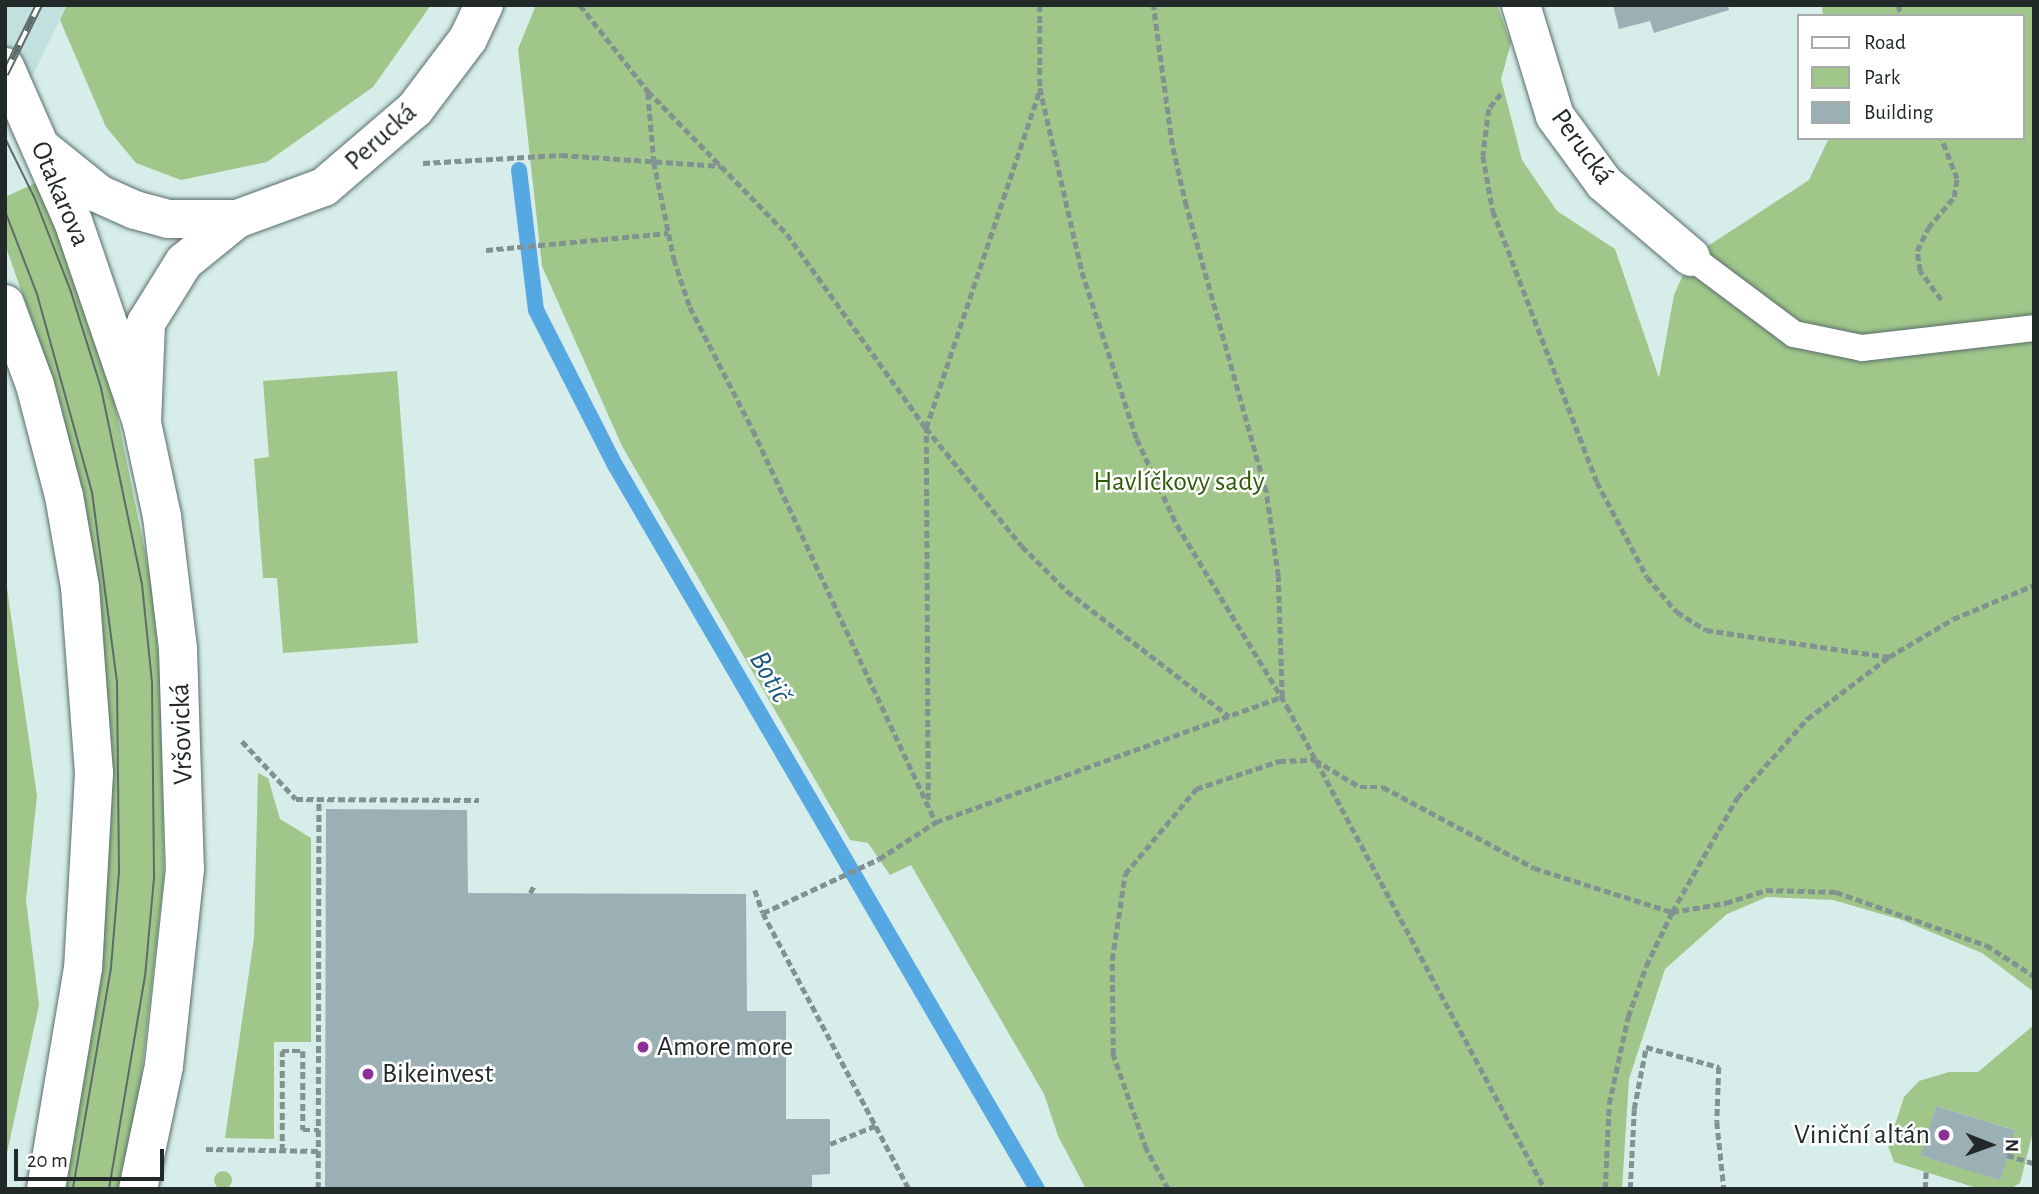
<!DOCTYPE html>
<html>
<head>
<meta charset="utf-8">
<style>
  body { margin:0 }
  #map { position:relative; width:2039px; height:1194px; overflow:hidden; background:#d6edea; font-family:"Alegreya Sans",sans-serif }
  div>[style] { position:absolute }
  .built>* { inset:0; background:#c2e1de }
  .green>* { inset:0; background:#a0c68a }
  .round { border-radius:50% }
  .stream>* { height:16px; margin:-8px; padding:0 8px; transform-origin:8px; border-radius:8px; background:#56a8e3 }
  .building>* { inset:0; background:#9bb0b5; transform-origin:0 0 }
  .path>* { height:4.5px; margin-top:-2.25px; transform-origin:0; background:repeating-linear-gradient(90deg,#829290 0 7px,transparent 0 10.5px) }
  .roads { filter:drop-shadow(0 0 2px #596d6b) drop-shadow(0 0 2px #596d6b) }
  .service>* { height:26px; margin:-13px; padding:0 13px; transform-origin:13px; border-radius:13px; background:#fff }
  .minor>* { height:38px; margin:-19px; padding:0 19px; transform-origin:19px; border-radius:19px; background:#fff }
  .secondary>* { height:38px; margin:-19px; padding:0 19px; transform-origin:19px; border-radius:19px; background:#fff }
  .tram>* { height:2px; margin:-1px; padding:0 1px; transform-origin:1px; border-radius:1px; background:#5d6b69 }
  .rail>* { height:8px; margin-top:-4px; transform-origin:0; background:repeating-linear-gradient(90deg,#fff 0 16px,#5d6b69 0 32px); box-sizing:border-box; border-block:2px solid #5d6b69 }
  .dots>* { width:19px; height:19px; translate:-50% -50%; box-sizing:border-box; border:4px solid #fff; border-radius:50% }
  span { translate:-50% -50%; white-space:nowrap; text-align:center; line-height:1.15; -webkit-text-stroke:5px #fff; paint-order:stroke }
  .street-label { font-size:28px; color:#212a29 }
  .park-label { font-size:28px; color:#2f5a05 }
  .poi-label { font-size:28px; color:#212a29 }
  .left { translate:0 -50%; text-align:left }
  .right { translate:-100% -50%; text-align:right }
  .water-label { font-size:30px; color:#1a567d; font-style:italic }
  .frame { position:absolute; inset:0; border:7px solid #212a29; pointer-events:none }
  .legend { position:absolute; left:1797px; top:14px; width:228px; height:126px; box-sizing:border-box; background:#fff; border:2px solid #a6aaa9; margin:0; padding:9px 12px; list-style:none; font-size:21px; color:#212a29 }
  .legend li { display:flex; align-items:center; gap:14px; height:35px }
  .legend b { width:35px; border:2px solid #a6aaa9 }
  .north { position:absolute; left:1955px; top:1110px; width:70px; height:70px; -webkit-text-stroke:5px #fff; paint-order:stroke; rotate:91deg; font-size:19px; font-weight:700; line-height:28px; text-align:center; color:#212a29 }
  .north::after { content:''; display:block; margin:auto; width:24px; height:32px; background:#212a29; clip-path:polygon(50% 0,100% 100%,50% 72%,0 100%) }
  .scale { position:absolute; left:14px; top:1149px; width:150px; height:32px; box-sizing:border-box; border:4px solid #212a29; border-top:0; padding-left:9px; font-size:21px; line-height:24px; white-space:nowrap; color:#212a29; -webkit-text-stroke:5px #fff; paint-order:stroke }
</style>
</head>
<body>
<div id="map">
  <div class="built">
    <div style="clip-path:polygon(5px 5px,67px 5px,5px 132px)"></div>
  </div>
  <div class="green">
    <div style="clip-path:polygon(67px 5px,431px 5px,373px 87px,267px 162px,181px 180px,136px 163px,106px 127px,60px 20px)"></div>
    <div style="clip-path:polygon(536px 5px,1497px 5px,1511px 43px,1501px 79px,1522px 160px,1557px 211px,1615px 249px,1659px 378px,1674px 295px,1691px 257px,1809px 180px,1829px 138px,2023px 138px,2023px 16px,1823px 16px,1822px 5px,2034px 5px,2034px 992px,1982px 953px,1902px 920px,1833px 900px,1767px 897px,1727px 914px,1665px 969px,1629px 1079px,1622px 1189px,1086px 1189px,1058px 1136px,1044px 1094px,911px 865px,890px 875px,868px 843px,850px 840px,622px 446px,542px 266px,518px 49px)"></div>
    <div style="clip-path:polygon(40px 181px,110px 380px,151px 581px,161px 680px,164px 877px,140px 1089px,120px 1189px,63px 1189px,109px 776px,97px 589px,57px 394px,5px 244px,5px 197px)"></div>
    <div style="clip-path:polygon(397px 371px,418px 643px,283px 653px,277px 578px,263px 578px,254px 459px,269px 457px,263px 381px)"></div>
    <div style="clip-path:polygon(5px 574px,37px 796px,26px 900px,39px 1005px,5px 1162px)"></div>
    <div style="clip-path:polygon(258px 773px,268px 778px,280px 819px,311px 838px,311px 1042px,274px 1042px,274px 1139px,225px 1138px,254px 938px)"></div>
    <div style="clip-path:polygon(evenodd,2034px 1025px,2034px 1128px,2020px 1183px,2010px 1189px,1980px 1189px,1894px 1162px,1888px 1146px,1904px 1097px,1919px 1081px,1949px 1072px,1978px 1072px,2034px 1025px,1936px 1106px,2015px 1130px,1999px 1179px,1922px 1156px,1936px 1106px)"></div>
    <div class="round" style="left:214px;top:1171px;width:18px;height:18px"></div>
  </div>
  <div class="stream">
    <div style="left:519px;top:170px;width:141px;rotate:83.1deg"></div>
    <div style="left:536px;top:310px;width:174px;rotate:63deg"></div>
    <div style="left:615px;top:465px;width:838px;rotate:59.76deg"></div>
  </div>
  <div class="building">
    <div style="clip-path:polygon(1613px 5px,1728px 5px,1729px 10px,1654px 33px,1650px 21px,1619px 29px)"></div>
    <div style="clip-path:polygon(326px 809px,467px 810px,468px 893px,746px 894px,747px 1011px,786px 1011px,786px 1119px,830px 1119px,830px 1174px,812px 1175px,812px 1189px,325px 1189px)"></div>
    <div style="left:1936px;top:1106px;width:83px;height:52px;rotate:17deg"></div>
  </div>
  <div class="path">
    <div style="left:580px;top:5px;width:110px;rotate:51.7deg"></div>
    <div style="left:648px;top:91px;width:199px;rotate:45.8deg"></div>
    <div style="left:787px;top:234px;width:239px;rotate:54.4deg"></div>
    <div style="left:926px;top:428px;width:152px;rotate:50.9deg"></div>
    <div style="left:1022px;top:546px;width:64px;rotate:45deg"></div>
    <div style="left:1067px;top:591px;width:205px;rotate:37.7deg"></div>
    <div style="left:1040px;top:5px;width:83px;rotate:90deg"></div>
    <div style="left:1040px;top:88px;width:189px;rotate:77.1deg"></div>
    <div style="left:1082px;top:272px;width:176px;rotate:71.8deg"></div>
    <div style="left:1137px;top:439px;width:95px;rotate:65.1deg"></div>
    <div style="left:1177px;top:525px;width:212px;rotate:58.7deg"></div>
    <div style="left:1287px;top:706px;width:548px;rotate:61.89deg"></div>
    <div style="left:1898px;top:5px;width:12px;rotate:70deg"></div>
    <div style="left:648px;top:93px;width:69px;rotate:85deg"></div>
    <div style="left:654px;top:162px;width:99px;rotate:78.3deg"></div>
    <div style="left:674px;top:259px;width:51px;rotate:71.6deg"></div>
    <div style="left:690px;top:307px;width:138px;rotate:62.9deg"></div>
    <div style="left:753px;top:430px;width:433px;rotate:65deg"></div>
    <div style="left:1501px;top:94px;width:19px;rotate:129deg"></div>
    <div style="left:1489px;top:109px;width:47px;rotate:97.3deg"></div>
    <div style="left:1483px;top:156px;width:56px;rotate:79.7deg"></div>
    <div style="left:1493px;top:211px;width:290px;rotate:69deg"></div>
    <div style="left:1597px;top:482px;width:107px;rotate:62.2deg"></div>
    <div style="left:1647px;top:577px;width:46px;rotate:49.4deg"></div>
    <div style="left:1677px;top:612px;width:34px;rotate:32deg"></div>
    <div style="left:1706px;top:630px;width:185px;rotate:8.4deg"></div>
    <div style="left:423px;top:163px;width:138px;rotate:-3.3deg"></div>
    <div style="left:561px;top:155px;width:160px;rotate:3.9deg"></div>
    <div style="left:486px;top:250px;width:183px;rotate:-5.3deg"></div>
    <div style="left:1941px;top:300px;width:36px;rotate:-126deg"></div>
    <div style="left:1920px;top:271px;width:20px;rotate:-99deg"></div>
    <div style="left:1917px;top:251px;width:25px;rotate:-64deg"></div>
    <div style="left:1928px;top:228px;width:40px;rotate:-50deg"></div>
    <div style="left:1954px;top:197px;width:18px;rotate:-81deg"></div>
    <div style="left:1957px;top:179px;width:44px;rotate:-111.3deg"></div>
    <div style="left:242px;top:741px;width:79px;rotate:47deg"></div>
    <div style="left:296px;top:799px;width:183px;rotate:0.3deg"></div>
    <div style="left:928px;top:800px;width:372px;rotate:-90.3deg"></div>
    <div style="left:926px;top:428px;width:358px;rotate:-71.4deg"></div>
    <div style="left:755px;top:890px;width:24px;rotate:71deg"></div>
    <div style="left:763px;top:913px;width:128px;rotate:-25deg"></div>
    <div style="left:879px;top:859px;width:68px;rotate:-33deg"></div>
    <div style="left:936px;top:822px;width:368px;rotate:-19.9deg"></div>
    <div style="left:1282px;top:697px;width:121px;rotate:-91.9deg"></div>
    <div style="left:1278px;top:576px;width:85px;rotate:-98.1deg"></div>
    <div style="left:1266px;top:492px;width:297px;rotate:-105.6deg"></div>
    <div style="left:1186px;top:206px;width:63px;rotate:-102.9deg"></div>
    <div style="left:1172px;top:145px;width:141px;rotate:-97.7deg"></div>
    <div style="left:530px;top:893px;width:10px;rotate:-61deg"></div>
    <div style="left:763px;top:913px;width:312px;rotate:62.1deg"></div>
    <div style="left:830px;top:1144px;width:51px;rotate:-22deg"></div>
    <div style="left:206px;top:1149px;width:113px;rotate:1deg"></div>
    <div style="left:282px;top:1151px;width:100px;rotate:-90deg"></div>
    <div style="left:282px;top:1051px;width:21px"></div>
    <div style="left:303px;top:1051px;width:79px;rotate:90deg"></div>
    <div style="left:303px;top:1130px;width:16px"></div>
    <div style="left:2007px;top:1155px;width:28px;rotate:17deg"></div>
    <div style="left:318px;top:1189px;width:390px;rotate:-89.9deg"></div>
    <div style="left:1168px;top:1189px;width:46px;rotate:-118.8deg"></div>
    <div style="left:1146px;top:1149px;width:100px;rotate:-109.3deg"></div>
    <div style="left:1113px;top:1055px;width:95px;rotate:-90.6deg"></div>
    <div style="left:1112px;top:960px;width:87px;rotate:-81.4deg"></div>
    <div style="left:1125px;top:874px;width:111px;rotate:-50.1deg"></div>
    <div style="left:1196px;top:789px;width:88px;rotate:-18.6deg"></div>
    <div style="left:1279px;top:761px;width:36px;rotate:-2deg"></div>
    <div style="left:1315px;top:760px;width:52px;rotate:31deg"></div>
    <div style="left:1360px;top:787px;width:23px"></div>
    <div style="left:1383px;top:787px;width:171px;rotate:28.2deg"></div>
    <div style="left:1534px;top:868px;width:145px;rotate:17.7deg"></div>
    <div style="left:1672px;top:912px;width:55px;rotate:-9.5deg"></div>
    <div style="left:1726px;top:903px;width:42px;rotate:-18deg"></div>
    <div style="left:1766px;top:890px;width:70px;rotate:1.6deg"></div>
    <div style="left:1836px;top:892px;width:159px;rotate:19.5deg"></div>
    <div style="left:1986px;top:945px;width:57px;rotate:32.9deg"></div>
    <div style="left:1605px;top:1189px;width:85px;rotate:-87.3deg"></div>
    <div style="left:1609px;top:1104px;width:89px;rotate:-77.7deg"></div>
    <div style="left:1628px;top:1017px;width:54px;rotate:-70.6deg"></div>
    <div style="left:1646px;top:966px;width:60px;rotate:-64.3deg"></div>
    <div style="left:1672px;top:912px;width:131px;rotate:-60.3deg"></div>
    <div style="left:1737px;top:798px;width:106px;rotate:-48.5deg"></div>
    <div style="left:1807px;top:719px;width:103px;rotate:-37.1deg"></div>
    <div style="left:1889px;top:657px;width:74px;rotate:-30.7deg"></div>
    <div style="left:1953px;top:619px;width:88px;rotate:-22.8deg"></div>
    <div style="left:1630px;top:1189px;width:80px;rotate:-87.1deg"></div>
    <div style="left:1634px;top:1109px;width:63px;rotate:-79deg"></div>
    <div style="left:1646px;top:1047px;width:76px;rotate:15.3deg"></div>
    <div style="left:1719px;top:1067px;width:55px;rotate:92.1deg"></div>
    <div style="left:1717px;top:1122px;width:67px;rotate:84deg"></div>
    <div style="left:1925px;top:1189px;width:17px;rotate:-87deg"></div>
  </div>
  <div class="roads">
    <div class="service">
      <div style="left:1691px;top:257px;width:129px;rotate:36.8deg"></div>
      <div style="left:1794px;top:334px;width:69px;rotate:11.6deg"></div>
      <div style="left:1862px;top:348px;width:173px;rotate:-6.6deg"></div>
    </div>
    <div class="minor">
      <div style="left:1521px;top:5px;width:116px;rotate:73deg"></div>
      <div style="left:1555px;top:116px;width:83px;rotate:53.8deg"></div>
      <div style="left:1604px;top:183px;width:114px;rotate:40.4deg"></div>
      <div style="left:42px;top:148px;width:73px;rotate:38.9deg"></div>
      <div style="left:99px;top:194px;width:39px;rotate:24deg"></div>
      <div style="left:135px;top:210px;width:34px;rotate:15deg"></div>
      <div style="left:168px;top:219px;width:69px"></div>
      <div style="left:142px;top:423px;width:100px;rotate:-87.7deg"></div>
      <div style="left:146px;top:323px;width:72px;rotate:-58.1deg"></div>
      <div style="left:184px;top:262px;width:68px;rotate:-39.1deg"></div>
      <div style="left:237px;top:219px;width:93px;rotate:-20.2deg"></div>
      <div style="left:324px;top:187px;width:120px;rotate:-40.6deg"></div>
      <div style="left:415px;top:109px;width:88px;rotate:-52.9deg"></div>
      <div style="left:468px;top:39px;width:38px;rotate:-65deg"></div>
    </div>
    <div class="secondary">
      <div style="left:5px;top:67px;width:168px;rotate:66.2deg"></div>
      <div style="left:73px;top:221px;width:213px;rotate:71.1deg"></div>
      <div style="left:142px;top:423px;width:95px;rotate:77.9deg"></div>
      <div style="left:162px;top:516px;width:134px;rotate:83.1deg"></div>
      <div style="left:178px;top:649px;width:220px;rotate:88.2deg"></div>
      <div style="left:185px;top:869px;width:198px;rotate:96.1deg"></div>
      <div style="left:164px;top:1066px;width:126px;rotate:101.9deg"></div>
      <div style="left:5px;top:304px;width:86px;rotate:69.7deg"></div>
      <div style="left:35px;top:385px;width:115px;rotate:75.4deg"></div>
      <div style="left:64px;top:496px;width:92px;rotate:80deg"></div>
      <div style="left:80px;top:587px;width:187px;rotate:85.7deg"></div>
      <div style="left:94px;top:773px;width:195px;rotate:93.2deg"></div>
      <div style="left:83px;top:968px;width:224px;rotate:99.5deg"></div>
    </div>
  </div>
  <div class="tram">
    <div style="left:5px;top:138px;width:68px;rotate:63.8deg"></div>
    <div style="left:35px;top:199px;width:100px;rotate:68.8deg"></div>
    <div style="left:71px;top:292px;width:101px;rotate:72.6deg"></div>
    <div style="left:101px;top:388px;width:200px;rotate:78.2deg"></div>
    <div style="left:142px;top:584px;width:99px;rotate:84.2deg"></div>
    <div style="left:152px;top:682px;width:196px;rotate:89.4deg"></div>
    <div style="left:154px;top:878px;width:98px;rotate:95.2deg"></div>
    <div style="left:145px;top:976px;width:216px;rotate:99.6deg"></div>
    <div style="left:5px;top:211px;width:89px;rotate:68.9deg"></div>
    <div style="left:37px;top:294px;width:205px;rotate:74.5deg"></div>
    <div style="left:92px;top:492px;width:192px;rotate:82.5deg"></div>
    <div style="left:117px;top:682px;width:190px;rotate:89.4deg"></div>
    <div style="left:119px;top:872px;width:96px;rotate:94.8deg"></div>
    <div style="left:111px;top:968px;width:224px;rotate:99.8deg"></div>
  </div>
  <div class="rail">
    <div style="left:5px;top:74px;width:77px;rotate:-63.8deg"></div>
  </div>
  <div class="dots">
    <div style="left:643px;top:1047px;background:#8c2f99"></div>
    <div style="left:368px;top:1074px;background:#8c2f99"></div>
    <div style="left:1944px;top:1135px;background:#8c2f99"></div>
  </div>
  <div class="street-label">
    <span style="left:381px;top:137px;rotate:-42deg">Perucká</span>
    <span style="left:1582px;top:147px;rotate:54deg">Perucká</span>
    <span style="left:60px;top:194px;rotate:67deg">Otakarova</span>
    <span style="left:182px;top:734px;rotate:-92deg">Vršovická</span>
  </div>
  <div class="park-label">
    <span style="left:1179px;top:482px">Havlíčkovy sady</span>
  </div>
  <div class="poi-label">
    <span class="left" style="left:657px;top:1047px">Amore more</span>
    <span class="left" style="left:382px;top:1074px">Bikeinvest</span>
    <span class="right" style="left:1930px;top:1135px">Viniční altán</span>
  </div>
  <div class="water-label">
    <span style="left:770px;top:677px;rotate:60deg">Botič</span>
  </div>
  <div class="frame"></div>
  <ul class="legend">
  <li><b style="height:9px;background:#fff"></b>Road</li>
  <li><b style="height:19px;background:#a0c68a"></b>Park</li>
  <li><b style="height:19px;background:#9bb0b5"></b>Building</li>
  </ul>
  <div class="north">N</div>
  <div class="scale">20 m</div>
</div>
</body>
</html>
